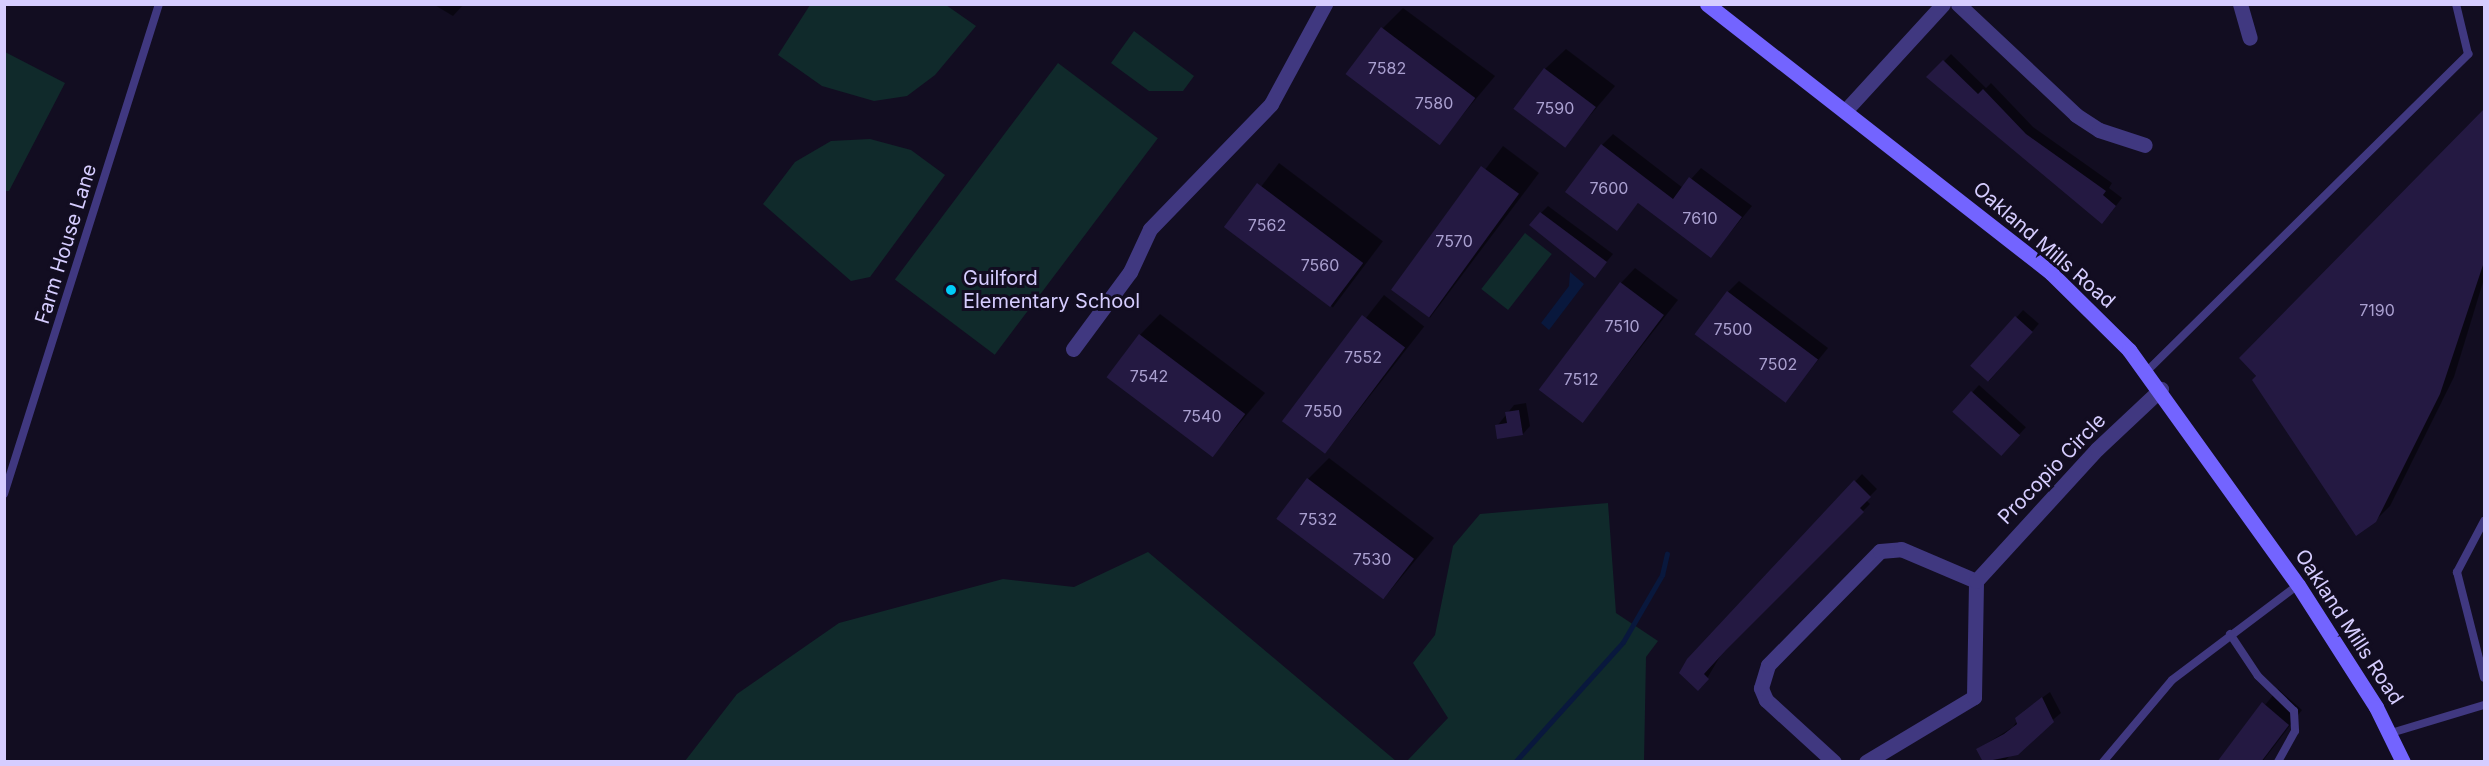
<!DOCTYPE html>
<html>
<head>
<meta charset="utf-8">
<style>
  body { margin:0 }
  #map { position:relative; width:2489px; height:766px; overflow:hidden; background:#120d21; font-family:Inter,sans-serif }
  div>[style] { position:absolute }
  .green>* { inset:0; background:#102a2b; transform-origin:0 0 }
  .water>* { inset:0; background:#09183d }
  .shadow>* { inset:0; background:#0007; transform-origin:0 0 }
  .stream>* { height:5px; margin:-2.5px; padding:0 2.5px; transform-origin:2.5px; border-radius:2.5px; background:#09183d }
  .building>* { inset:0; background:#241942; transform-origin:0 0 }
  .lane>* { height:8px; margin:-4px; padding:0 4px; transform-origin:4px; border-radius:4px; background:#403880 }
  .street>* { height:15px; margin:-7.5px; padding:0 7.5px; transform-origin:7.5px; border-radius:7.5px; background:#403880 }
  .secondary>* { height:15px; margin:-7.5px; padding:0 7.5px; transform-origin:7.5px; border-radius:7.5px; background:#7364ff }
  .dots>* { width:16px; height:16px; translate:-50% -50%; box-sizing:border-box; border:3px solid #120d21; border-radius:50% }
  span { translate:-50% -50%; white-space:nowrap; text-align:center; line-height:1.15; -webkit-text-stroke:6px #120d21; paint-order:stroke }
  .number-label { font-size:16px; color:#aaa0d0 }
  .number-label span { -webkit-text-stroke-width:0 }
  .street-label { font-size:20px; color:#d6cdff }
  .poi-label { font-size:20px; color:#d6cdff }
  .left { translate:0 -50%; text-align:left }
  .frame { position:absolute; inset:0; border:6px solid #d6cdff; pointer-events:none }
</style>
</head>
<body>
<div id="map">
  <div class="green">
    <div style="clip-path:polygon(810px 5px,946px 5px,976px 26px,935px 75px,907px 96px,874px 101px,822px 86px,778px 55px)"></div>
    <div style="clip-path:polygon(1134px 31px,1194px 76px,1183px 91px,1149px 91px,1111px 63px)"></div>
    <div style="clip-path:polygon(5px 52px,65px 83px,9px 191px,4px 191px)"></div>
    <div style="left:1058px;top:63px;width:125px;height:271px;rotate:37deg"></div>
    <div style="clip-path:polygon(870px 139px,911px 150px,945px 175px,870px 277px,851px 281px,763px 204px,795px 162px,831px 141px)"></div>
    <div style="left:1525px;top:233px;width:34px;height:71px;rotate:38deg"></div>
    <div style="clip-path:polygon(1608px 503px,1616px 613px,1658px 641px,1646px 657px,1644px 761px,1407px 761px,1448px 718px,1413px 663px,1435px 635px,1453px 546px,1480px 514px)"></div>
    <div style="clip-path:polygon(1148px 552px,1396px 761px,685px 761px,737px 694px,839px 623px,1003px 579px,1074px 587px)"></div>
  </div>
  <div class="water">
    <div style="clip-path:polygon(1570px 272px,1584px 284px,1549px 330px,1541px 323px,1569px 286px)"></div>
  </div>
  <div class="shadow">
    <div style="clip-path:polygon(433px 4px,464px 4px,453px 16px)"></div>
    <div style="clip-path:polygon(1403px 8px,1495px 76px,1440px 142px,1383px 28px)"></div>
    <div style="clip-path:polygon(1566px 49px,1615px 86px,1565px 145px,1545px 69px)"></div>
    <div style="clip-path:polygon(1951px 54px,1986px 88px,1991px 83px,2033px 127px,2112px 183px,2109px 188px,2122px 198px,2109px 215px,1929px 77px)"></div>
    <div style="clip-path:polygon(2484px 112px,2484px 279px,2454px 377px,2390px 506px,2375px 521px,2241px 358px)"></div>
    <div style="clip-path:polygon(1613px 134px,1683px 188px,1701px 168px,1752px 206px,1711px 256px,1639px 202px,1616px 229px,1602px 145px)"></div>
    <div style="left:1503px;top:146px;width:45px;height:181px;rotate:37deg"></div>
    <div style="left:1279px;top:163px;width:130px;height:83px;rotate:37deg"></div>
    <div style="clip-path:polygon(1548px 206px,1613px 254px,1595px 276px,1541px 213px)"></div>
    <div style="clip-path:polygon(1635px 268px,1678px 300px,1583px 421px,1621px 283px)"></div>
    <div style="clip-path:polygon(1739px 281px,1828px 348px,1785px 401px,1728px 292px)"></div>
    <div style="left:1384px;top:295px;width:51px;height:161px;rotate:38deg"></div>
    <div style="left:2023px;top:310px;width:21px;height:76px;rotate:41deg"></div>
    <div style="clip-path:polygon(1160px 314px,1265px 393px,1212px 456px,1140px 335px)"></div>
    <div style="left:1979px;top:385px;width:63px;height:35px;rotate:42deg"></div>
    <div style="clip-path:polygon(1526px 403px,1530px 426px,1523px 434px,1497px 426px,1514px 405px)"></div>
    <div style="clip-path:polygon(1329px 458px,1434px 538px,1384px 598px,1308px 479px)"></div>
    <div style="clip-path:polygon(1862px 474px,1877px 489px,1866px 500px,1870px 504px,1722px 653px,1705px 682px,1681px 673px)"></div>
    <div style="clip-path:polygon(2278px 689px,2302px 710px,2262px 762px,2219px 762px)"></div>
    <div style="clip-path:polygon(2050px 692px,2061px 713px,2003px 762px,1985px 762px,1978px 749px,2013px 727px,2024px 711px)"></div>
  </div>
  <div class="stream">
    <div style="left:1515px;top:762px;width:161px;rotate:-48deg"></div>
    <div style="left:1623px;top:642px;width:78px;rotate:-59.8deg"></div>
    <div style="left:1662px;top:575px;width:22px;rotate:-77deg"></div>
  </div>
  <div class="building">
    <div style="left:1381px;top:27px;width:118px;height:59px;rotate:37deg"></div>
    <div style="clip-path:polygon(1943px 60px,1978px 94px,1983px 89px,2026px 134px,2106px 191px,2103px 195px,2116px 206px,2102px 224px,1926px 77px)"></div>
    <div style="left:1544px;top:68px;width:65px;height:51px;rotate:37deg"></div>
    <div style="clip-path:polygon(2484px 109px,2484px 262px,2440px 394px,2376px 522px,2356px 536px,2252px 380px,2256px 376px,2239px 358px)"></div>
    <div style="clip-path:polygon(1601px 144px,1673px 199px,1689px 177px,1742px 217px,1711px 258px,1638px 203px,1617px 231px,1565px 192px)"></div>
    <div style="left:1481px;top:166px;width:47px;height:153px;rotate:36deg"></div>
    <div style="left:1257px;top:183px;width:133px;height:55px;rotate:37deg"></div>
    <div style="clip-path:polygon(1540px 212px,1607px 262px,1595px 278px,1529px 225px)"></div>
    <div style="left:1620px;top:282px;width:55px;height:135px;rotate:37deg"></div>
    <div style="left:1727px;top:291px;width:114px;height:54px;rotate:37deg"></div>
    <div style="left:1362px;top:315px;width:54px;height:133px;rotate:37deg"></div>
    <div style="left:2015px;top:316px;width:24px;height:67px;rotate:42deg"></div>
    <div style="left:1139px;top:334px;width:133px;height:54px;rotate:37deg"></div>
    <div style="left:1971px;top:391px;width:66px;height:28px;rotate:42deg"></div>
    <div style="clip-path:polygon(1519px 410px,1523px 435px,1497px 439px,1495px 425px,1507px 423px,1505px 412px)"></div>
    <div style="left:1307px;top:478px;width:134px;height:51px;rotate:37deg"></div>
    <div style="clip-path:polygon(1854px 480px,1871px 497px,1860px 508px,1864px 512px,1726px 650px,1704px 674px,1709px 679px,1698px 691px,1679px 673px,1687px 659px)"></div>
    <div style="clip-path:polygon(2042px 697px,2054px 722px,2018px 755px,1983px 762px,1976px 749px,2004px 734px,2017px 724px,2015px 718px)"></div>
    <div style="clip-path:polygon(2262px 702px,2289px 725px,2261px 762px,2217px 762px)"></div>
  </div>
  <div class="lane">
    <div style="left:2146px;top:372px;width:453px;rotate:-44.6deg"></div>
    <div style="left:2468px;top:54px;width:51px;rotate:-103.5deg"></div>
    <div style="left:4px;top:494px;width:514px;rotate:-72.45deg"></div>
    <div style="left:2484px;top:521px;width:58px;rotate:117.9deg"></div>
    <div style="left:2457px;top:572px;width:109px;rotate:75.7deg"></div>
    <div style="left:2230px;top:634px;width:50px;rotate:56.3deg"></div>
    <div style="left:2258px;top:676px;width:50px;rotate:44.2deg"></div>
    <div style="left:2294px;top:711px;width:20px;rotate:87deg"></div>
    <div style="left:2295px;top:731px;width:35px;rotate:119deg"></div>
    <div style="left:2391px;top:733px;width:97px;rotate:-16.8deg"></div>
    <div style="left:2103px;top:762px;width:107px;rotate:-49.9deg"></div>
    <div style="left:2172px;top:680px;width:158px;rotate:-37deg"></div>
  </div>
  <div class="street">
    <div style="left:1958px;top:4px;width:162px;rotate:43.2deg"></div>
    <div style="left:2076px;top:115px;width:27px;rotate:33deg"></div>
    <div style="left:2099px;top:130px;width:48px;rotate:18.1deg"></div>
    <div style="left:2240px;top:4px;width:35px;rotate:74deg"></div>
    <div style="left:1845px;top:111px;width:145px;rotate:-47.5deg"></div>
    <div style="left:1073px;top:349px;width:96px;rotate:-53.5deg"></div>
    <div style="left:1130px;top:272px;width:47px;rotate:-65.1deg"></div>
    <div style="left:1150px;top:229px;width:174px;rotate:-45.9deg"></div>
    <div style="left:1271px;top:104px;width:114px;rotate:-61.6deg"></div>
    <div style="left:1834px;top:762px;width:92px;rotate:-137.6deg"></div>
    <div style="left:1766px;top:700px;width:13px;rotate:-113deg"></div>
    <div style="left:1761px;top:688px;width:24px;rotate:-73deg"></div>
    <div style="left:1768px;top:665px;width:160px;rotate:-45.5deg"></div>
    <div style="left:1880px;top:551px;width:21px;rotate:-5deg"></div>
    <div style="left:1901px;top:549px;width:82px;rotate:23.1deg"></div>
    <div style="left:1866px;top:762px;width:126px;rotate:-31deg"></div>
    <div style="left:1974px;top:697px;width:116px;rotate:-89deg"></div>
    <div style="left:1976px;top:581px;width:179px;rotate:-47.5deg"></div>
    <div style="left:2097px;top:449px;width:88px;rotate:-43.2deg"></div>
  </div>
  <div class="secondary">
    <div style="left:1707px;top:4px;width:437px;rotate:38deg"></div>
    <div style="left:2051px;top:273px;width:110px;rotate:44.6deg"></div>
    <div style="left:2129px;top:350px;width:289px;rotate:54.3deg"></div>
    <div style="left:2298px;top:585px;width:145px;rotate:57.4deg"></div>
    <div style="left:2376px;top:707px;width:61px;rotate:63.9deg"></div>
  </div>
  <div class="dots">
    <div style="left:951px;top:290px;background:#01ccf7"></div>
  </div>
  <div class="number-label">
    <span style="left:1387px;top:68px">7582</span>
    <span style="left:1434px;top:103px">7580</span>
    <span style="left:1555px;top:108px">7590</span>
    <span style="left:1609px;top:188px">7600</span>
    <span style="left:1700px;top:218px">7610</span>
    <span style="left:1267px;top:225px">7562</span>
    <span style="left:1454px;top:241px">7570</span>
    <span style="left:1320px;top:265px">7560</span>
    <span style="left:2377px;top:310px">7190</span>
    <span style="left:1622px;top:326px">7510</span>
    <span style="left:1733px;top:329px">7500</span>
    <span style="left:1363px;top:357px">7552</span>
    <span style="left:1778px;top:364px">7502</span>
    <span style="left:1149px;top:376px">7542</span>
    <span style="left:1581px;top:379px">7512</span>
    <span style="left:1323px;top:411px">7550</span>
    <span style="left:1202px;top:416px">7540</span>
    <span style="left:1318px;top:519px">7532</span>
    <span style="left:1372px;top:559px">7530</span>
  </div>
  <div class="street-label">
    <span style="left:66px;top:244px;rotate:-73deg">Farm House Lane</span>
    <span style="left:2044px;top:245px;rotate:41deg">Oakland Mills Road</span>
    <span style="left:2052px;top:469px;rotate:-46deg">Procopio Circle</span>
    <span style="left:2349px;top:627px;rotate:57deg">Oakland Mills Road</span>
  </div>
  <div class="poi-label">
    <span class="left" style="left:963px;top:290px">Guilford<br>Elementary School</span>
  </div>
  <div class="frame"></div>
</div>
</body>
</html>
